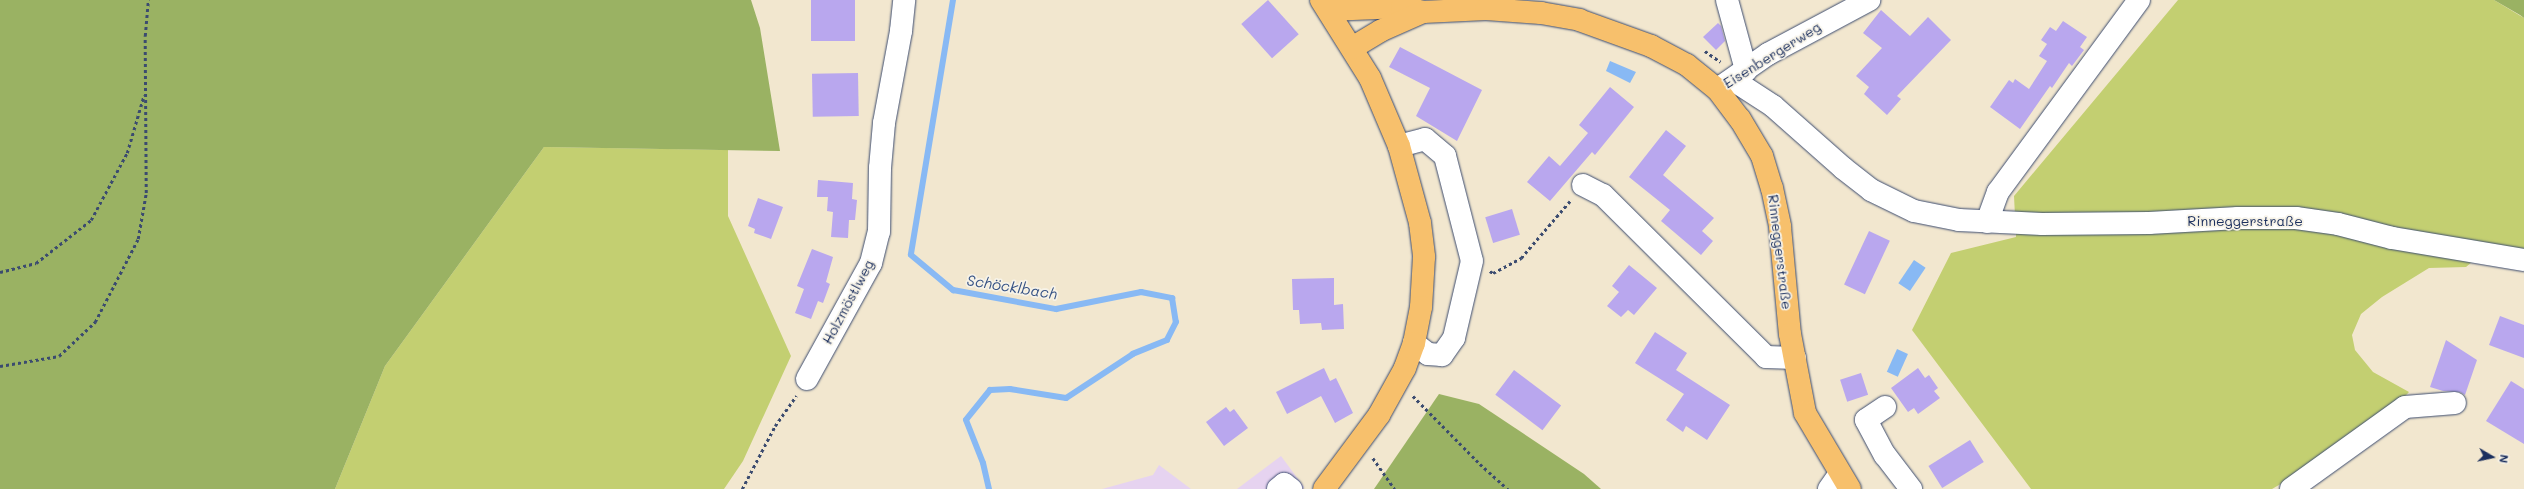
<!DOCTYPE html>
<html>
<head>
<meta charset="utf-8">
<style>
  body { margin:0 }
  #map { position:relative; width:2524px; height:489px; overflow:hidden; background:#f2e7cf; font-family:Mali,sans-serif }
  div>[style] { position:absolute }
  .built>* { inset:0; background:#e6d3f0 }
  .green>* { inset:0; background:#c3cf71 }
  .forest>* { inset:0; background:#9ab263 }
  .water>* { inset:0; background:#88b9f4; transform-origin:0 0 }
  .stream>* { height:6px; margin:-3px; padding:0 3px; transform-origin:3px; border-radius:3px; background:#88b9f4 }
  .building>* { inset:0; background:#b9a7ee; transform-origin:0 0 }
  .path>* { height:2.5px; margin-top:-1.25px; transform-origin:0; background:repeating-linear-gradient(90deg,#3b4b6f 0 3px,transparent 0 6px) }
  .roads { filter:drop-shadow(0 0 1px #3b4b6f) drop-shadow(0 0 1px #3b4b6f) }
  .minor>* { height:22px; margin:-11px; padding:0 11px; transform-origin:11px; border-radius:11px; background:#fff }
  .major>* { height:22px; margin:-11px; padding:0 11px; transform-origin:11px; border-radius:11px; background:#f7c06c }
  span { translate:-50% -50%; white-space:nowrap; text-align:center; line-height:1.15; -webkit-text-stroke:3.5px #f7f3e8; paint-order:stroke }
  .street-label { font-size:14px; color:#1b2f5e }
  .water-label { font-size:15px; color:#365284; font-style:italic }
  .north { position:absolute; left:2472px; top:437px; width:40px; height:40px; -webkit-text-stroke:3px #f7f3e8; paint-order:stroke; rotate:99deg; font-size:11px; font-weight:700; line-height:16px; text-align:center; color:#1b2f5e }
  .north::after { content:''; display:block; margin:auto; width:14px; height:18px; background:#1b2f5e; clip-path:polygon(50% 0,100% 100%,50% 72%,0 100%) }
</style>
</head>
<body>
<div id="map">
  <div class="built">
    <div style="clip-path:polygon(1281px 456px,1304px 487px,1303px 489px,1237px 489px)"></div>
    <div style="clip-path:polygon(1159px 465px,1191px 489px,1102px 489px,1153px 475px)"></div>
  </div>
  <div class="green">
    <div style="clip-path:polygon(2178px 0,2494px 0,2524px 18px,2524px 254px,2200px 212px,2015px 216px,2014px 196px)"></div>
    <div style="clip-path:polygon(544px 147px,728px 150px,728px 216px,791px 356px,743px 461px,724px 489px,335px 489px,385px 366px)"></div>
    <div style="clip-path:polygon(2285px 222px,2472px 262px,2466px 267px,2429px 268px,2382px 297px,2361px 314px,2352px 335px,2355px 350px,2373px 372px,2409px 392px,2390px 412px,2332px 454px,2272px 489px,2031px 489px,1912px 330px,1951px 253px,2016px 237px,2016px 230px)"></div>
  </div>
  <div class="forest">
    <div style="clip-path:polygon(0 0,751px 0,760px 28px,780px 151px,544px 147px,385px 366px,335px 489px,0 489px)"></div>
    <div style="clip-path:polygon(2494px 0,2524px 0,2524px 18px,2520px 15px)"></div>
    <div style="clip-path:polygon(1439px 394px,1479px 404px,1584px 474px,1601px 489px,1374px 489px)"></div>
  </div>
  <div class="water">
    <div style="clip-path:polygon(1610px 61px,1636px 72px,1630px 83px,1606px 71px)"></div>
    <div style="left:1914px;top:260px;width:14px;height:28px;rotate:34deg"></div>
    <div style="left:1897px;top:349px;width:12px;height:25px;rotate:24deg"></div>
  </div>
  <div class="stream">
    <div style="left:953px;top:0;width:258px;rotate:99.4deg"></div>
    <div style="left:911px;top:255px;width:55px;rotate:39.8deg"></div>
    <div style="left:953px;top:290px;width:105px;rotate:10.5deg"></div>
    <div style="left:1056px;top:309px;width:87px;rotate:-11.3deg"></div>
    <div style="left:1141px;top:292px;width:32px;rotate:11deg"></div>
    <div style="left:1172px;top:298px;width:24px;rotate:81deg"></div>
    <div style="left:1176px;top:322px;width:20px;rotate:117deg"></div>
    <div style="left:1167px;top:340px;width:37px;rotate:158deg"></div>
    <div style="left:1133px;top:354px;width:80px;rotate:146.7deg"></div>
    <div style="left:1066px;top:398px;width:57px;rotate:-170.9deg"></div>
    <div style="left:1010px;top:389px;width:20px;rotate:177deg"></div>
    <div style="left:990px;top:390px;width:38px;rotate:129deg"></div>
    <div style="left:966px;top:420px;width:46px;rotate:68.4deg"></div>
    <div style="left:983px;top:463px;width:27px;rotate:77deg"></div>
  </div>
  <div class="building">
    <div style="left:811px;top:0;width:44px;height:41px"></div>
    <div style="left:1268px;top:0;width:46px;height:36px;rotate:48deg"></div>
    <div style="clip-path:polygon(1881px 10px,1910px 36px,1928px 17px,1951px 40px,1897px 96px,1901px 99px,1887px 115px,1864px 94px,1869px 87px,1856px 76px,1882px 48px,1863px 33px)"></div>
    <div style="clip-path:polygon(2063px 21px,2087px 37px,2080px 47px,2084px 50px,2072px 66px,2069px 63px,2052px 88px,2050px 86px,2020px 129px,1990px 107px,2009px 80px,2013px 83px,2015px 79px,2029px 89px,2047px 61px,2039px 56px,2047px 44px,2041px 40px,2050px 27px,2056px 31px)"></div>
    <div style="clip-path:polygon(1718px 23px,1721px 26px,1725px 41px,1716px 50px,1703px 37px)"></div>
    <div style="clip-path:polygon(1400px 47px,1482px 90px,1457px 141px,1416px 116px,1430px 88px,1389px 67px)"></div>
    <div style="left:858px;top:73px;width:43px;height:46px;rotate:89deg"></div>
    <div style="clip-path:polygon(1610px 87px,1634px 107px,1595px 155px,1592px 152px,1550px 201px,1527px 182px,1549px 156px,1560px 166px,1588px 133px,1579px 125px)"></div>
    <div style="clip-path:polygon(1666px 130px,1686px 146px,1663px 175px,1714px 218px,1702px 231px,1713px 241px,1701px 255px,1661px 221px,1670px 210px,1629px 177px)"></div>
    <div style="clip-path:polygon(818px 180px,853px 183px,852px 199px,857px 200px,855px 220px,849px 220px,848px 238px,831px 237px,833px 212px,827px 211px,828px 197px,817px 197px)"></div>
    <div style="clip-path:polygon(758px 198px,783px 207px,771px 239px,754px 233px,755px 229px,748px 226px)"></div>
    <div style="left:1512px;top:209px;width:27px;height:28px;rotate:73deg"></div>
    <div style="left:1869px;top:231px;width:23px;height:59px;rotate:25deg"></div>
    <div style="clip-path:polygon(812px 249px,833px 257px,826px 282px,830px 284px,823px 303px,818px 301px,811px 319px,795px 313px,804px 289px,797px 286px)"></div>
    <div style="clip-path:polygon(1629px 265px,1657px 288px,1634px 315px,1628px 310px,1621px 317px,1607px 306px,1619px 292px,1612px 286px)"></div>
    <div style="clip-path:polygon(1334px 278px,1334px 305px,1343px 304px,1344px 329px,1322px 330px,1321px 323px,1300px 324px,1299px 310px,1293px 310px,1292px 279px)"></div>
    <div style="clip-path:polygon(2500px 316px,2524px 325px,2524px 358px,2489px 345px)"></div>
    <div style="clip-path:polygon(1655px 332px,1687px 353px,1676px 370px,1730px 405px,1707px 440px,1686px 426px,1683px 432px,1666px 420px,1684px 394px,1635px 363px)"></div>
    <div style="clip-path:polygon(2446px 340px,2477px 360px,2465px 395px,2460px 392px,2443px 391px,2430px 387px)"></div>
    <div style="clip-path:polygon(1324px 368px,1330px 381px,1336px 378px,1353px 413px,1335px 423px,1321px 396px,1287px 414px,1276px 392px)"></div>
    <div style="clip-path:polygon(1918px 368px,1925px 378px,1929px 375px,1938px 388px,1934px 391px,1940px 398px,1918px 414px,1914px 408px,1908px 412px,1891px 388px)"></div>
    <div style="left:1514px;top:370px;width:59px;height:31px;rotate:37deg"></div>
    <div style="left:1861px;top:373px;width:23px;height:22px;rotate:72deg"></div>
    <div style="clip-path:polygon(2511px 381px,2524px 389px,2524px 444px,2486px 421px)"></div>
    <div style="clip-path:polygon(1226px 407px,1230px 412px,1234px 409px,1248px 428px,1224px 446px,1206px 422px)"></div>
    <div style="left:1970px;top:440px;width:26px;height:49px;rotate:58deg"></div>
  </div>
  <div class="path">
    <div style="left:1705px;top:51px;width:19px;rotate:35deg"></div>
    <div style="left:1490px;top:271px;width:4px;rotate:34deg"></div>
    <div style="left:1493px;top:273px;width:32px;rotate:-28deg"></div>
    <div style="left:1521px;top:258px;width:75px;rotate:-49.3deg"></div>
    <div style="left:0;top:272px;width:37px;rotate:-14deg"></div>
    <div style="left:36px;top:263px;width:70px;rotate:-38deg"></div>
    <div style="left:91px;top:220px;width:76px;rotate:-61.8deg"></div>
    <div style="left:127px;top:153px;width:60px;rotate:-73.7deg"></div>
    <div style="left:0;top:366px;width:60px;rotate:-9.6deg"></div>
    <div style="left:59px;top:356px;width:50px;rotate:-43.4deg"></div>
    <div style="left:95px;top:322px;width:93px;rotate:-62.6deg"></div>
    <div style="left:138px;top:239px;width:47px;rotate:-80.1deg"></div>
    <div style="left:146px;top:193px;width:157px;rotate:-90.4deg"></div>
    <div style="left:145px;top:36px;width:36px;rotate:-85deg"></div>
    <div style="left:1413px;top:396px;width:95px;rotate:45.4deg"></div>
    <div style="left:1480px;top:464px;width:38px;rotate:42deg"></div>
    <div style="left:1373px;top:458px;width:38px;rotate:55deg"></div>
    <div style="left:742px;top:489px;width:71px;rotate:-62.4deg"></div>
    <div style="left:775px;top:426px;width:37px;rotate:-55deg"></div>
  </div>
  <div class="roads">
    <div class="minor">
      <div style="left:1727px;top:0;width:73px;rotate:74.8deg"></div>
      <div style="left:1733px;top:80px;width:48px;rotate:33deg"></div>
      <div style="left:1773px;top:106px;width:94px;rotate:41.5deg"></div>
      <div style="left:1843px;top:168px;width:36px;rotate:38deg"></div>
      <div style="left:1871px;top:190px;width:48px;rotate:26deg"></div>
      <div style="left:1914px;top:211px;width:46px;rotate:11.3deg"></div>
      <div style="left:1959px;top:220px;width:83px;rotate:2.8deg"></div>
      <div style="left:2042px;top:224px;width:107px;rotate:-0.5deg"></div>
      <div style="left:2149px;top:223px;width:89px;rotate:-3.2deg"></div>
      <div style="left:2238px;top:218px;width:58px"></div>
      <div style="left:2296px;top:218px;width:42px;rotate:8.1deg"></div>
      <div style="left:2338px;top:224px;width:56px;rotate:14.5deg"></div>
      <div style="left:2392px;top:238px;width:134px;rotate:9.5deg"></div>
      <div style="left:1722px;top:86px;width:56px;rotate:-34.8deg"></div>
      <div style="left:1768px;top:54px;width:115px;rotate:-28.1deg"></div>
      <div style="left:1399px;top:146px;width:27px;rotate:-15deg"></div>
      <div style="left:1425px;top:139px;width:26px;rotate:40deg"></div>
      <div style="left:1445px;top:156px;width:108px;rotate:75.6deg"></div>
      <div style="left:1472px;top:261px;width:79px;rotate:103.2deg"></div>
      <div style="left:1454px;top:338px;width:21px;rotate:125deg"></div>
      <div style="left:1442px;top:355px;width:14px;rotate:-176deg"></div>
      <div style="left:1428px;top:354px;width:18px;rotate:-142deg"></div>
      <div style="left:1583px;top:185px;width:22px;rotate:27deg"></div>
      <div style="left:1603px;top:195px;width:230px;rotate:44.8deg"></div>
      <div style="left:1766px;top:357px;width:29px;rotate:2deg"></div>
      <div style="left:1987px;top:222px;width:32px;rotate:-70deg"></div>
      <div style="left:1998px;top:192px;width:238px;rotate:-53.7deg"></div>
      <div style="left:807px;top:379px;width:132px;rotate:-61.1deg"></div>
      <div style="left:871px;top:263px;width:32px;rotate:-76deg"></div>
      <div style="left:879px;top:232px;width:64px;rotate:-89.1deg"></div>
      <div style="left:880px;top:168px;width:45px;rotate:-84.9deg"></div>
      <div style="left:884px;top:123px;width:94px;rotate:-79.5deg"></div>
      <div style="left:901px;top:31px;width:31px;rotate:-84deg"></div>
      <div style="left:1885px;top:407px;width:23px;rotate:146deg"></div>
      <div style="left:1866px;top:420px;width:40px;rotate:62deg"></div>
      <div style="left:1885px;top:455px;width:43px;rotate:52.6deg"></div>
      <div style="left:1278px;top:489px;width:8px;rotate:-40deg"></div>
      <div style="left:1284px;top:484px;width:9px;rotate:36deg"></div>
      <div style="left:1829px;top:489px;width:19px;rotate:-55deg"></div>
      <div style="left:2291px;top:489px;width:140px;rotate:-35.7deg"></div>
      <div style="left:2405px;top:407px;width:50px;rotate:-4.6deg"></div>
    </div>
    <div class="major">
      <div style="left:1321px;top:0;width:92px;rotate:57.9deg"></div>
      <div style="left:1370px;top:78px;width:74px;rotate:66.9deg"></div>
      <div style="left:1399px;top:146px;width:80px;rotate:74.7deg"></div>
      <div style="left:1420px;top:223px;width:34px;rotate:83deg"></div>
      <div style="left:1424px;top:257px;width:50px;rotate:93.4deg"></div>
      <div style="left:1421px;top:307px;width:37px;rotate:101deg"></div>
      <div style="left:1414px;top:343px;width:27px;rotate:110deg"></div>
      <div style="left:1405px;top:368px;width:54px;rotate:119deg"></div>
      <div style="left:1379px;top:415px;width:92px;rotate:126.6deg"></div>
      <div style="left:1328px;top:10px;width:74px;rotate:-2.3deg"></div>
      <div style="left:1402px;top:7px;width:22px;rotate:13deg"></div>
      <div style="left:1423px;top:12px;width:63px;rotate:-2.7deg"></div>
      <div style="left:1486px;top:9px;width:55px;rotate:4.2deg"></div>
      <div style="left:1541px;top:13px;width:39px;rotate:10deg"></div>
      <div style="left:1579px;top:20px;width:77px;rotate:19.9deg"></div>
      <div style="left:1651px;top:46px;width:41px;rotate:27.8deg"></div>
      <div style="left:1687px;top:65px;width:38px;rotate:39deg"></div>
      <div style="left:1717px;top:89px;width:38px;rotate:53deg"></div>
      <div style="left:1740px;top:119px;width:43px;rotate:59.3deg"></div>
      <div style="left:1762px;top:156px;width:34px;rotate:73deg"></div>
      <div style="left:1772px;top:188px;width:40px;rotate:78deg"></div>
      <div style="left:1780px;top:227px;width:107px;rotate:84.7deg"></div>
      <div style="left:1790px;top:334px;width:80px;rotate:79.2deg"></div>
      <div style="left:1805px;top:413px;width:88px;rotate:59.4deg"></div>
      <div style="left:1352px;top:48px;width:33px;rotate:-31deg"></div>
      <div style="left:1380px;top:31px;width:47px;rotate:-23.8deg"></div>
    </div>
  </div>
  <div class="street-label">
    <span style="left:1772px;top:55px;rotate:-32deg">Eisenbergerweg</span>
    <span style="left:2245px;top:221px">Rinneggerstraße</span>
    <span style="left:1780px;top:252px;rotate:83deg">Rinneggerstraße</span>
    <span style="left:848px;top:302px;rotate:-62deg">Holzmöstlweg</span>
  </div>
  <div class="water-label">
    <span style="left:1012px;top:287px;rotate:9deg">Schöcklbach</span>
  </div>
  <div class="north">N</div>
</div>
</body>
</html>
